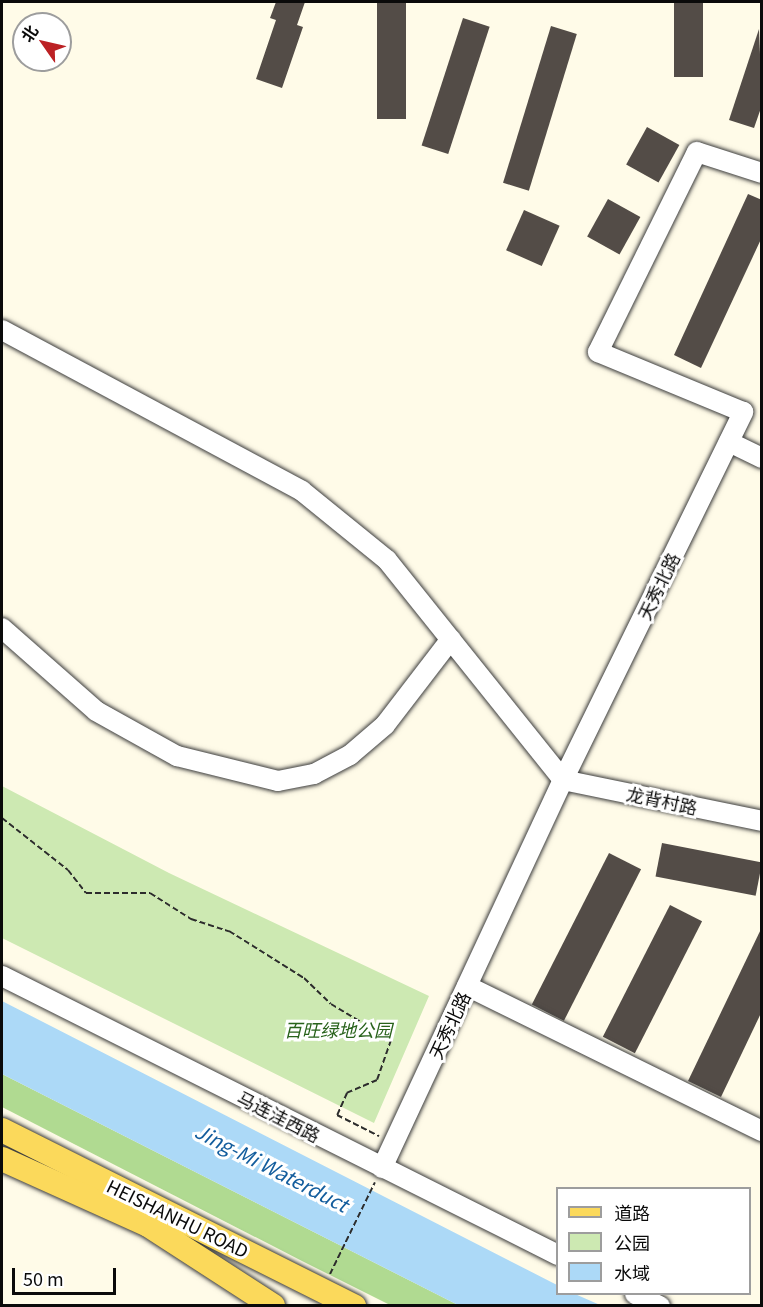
<!DOCTYPE html>
<html>
<head>
<meta charset="utf-8">
<style>
  body { margin:0 }
  #map { position:relative; width:763px; height:1307px; overflow:hidden; background:#fffbe8; font-family:Georgia,"Noto Sans SC",serif }
  div>[style] { position:absolute }
  .green>* { inset:0; background:#cde9b2 }
  .forest>* { inset:0; background:#b0da91 }
  .water>* { inset:0; background:#acd9f7 }
  .building>* { inset:0; background:#534c47; transform-origin:0 0 }
  .path>* { height:2px; margin-top:-1px; transform-origin:0; background:repeating-linear-gradient(90deg,#2c2c2c 0 6px,transparent 0 9px) }
  .roads { filter:drop-shadow(0 0 2px #3d3d3d) drop-shadow(0 0 2px #3d3d3d) }
  .minor>* { height:20px; margin:-10px; padding:0 10px; transform-origin:10px; border-radius:10px; background:#fff }
  .major>* { height:24px; margin:-12px; padding:0 12px; transform-origin:12px; border-radius:12px; background:#fbd95b }
  span { translate:-50% -50%; white-space:nowrap; text-align:center; line-height:1.15; -webkit-text-stroke:6px #fff; paint-order:stroke }
  .street-label { font-size:18px; color:#0a0a0a }
  .park-label { font-size:18px; color:#28621b; font-style:italic }
  .water-label { font-size:20px; color:#135d9d; font-style:italic }
  .frame { position:absolute; inset:0; border:3px solid #0a0a0a; pointer-events:none }
  .legend { position:absolute; left:556px; top:1187px; width:195px; height:108px; box-sizing:border-box; background:#fff; border:2px solid #9d9d9d; margin:0; padding:8px 10px; list-style:none; font-size:18px; color:#0a0a0a }
  .legend li { display:flex; align-items:center; gap:12px; height:30px }
  .legend b { width:30px; border:2px solid #9d9d9d }
  .north { position:absolute; left:12px; top:12px; width:60px; height:60px; box-sizing:border-box; background:#fff; border:2px solid #9d9d9d; border-radius:50%; rotate:304deg; font-size:16px; font-weight:700; line-height:24px; text-align:center; color:#0a0a0a }
  .north::after { content:''; display:block; margin:auto; width:21px; height:27px; background:#bc2124; clip-path:polygon(50% 0,100% 100%,50% 72%,0 100%) }
  .scale { position:absolute; left:12px; top:1268px; width:104px; height:27px; box-sizing:border-box; border:3px solid #0a0a0a; border-top:0; padding-left:8px; font-size:18px; line-height:21px; white-space:nowrap; color:#0a0a0a; -webkit-text-stroke:4px #fff; paint-order:stroke }
</style>
</head>
<body>
<div id="map">
  <div class="green">
    <div style="clip-path:polygon(2px 786px,169px 873px,429px 996px,374px 1123px,2px 938px)"></div>
  </div>
  <div class="forest">
    <div style="clip-path:polygon(2px 1074px,458px 1305px,390px 1305px,302px 1261px,2px 1107px)"></div>
  </div>
  <div class="water">
    <div style="clip-path:polygon(2px 1001px,557px 1285px,558px 1294px,575px 1294px,600px 1305px,458px 1305px,2px 1074px)"></div>
  </div>
  <div class="building">
    <div style="clip-path:polygon(276px 2px,305px 2px,297px 25px,303px 27px,282px 88px,256px 79px,276px 20px,270px 18px)"></div>
    <div style="left:377px;top:2px;width:29px;height:117px"></div>
    <div style="left:674px;top:2px;width:29px;height:75px"></div>
    <div style="left:463px;top:18px;width:28px;height:134px;rotate:18deg"></div>
    <div style="left:551px;top:26px;width:27px;height:164px;rotate:17deg"></div>
    <div style="clip-path:polygon(759px 29px,762px 105px,754px 128px,729px 120px)"></div>
    <div style="left:647px;top:127px;width:37px;height:43px;rotate:29deg"></div>
    <div style="clip-path:polygon(748px 194px,762px 200px,762px 237px,701px 368px,674px 355px)"></div>
    <div style="left:608px;top:199px;width:37px;height:43px;rotate:29deg"></div>
    <div style="left:524px;top:210px;width:39px;height:44px;rotate:24deg"></div>
    <div style="left:662px;top:843px;width:102px;height:34px;rotate:11deg"></div>
    <div style="left:609px;top:853px;width:36px;height:170px;rotate:27deg"></div>
    <div style="left:670px;top:905px;width:36px;height:148px;rotate:27deg"></div>
    <div style="clip-path:polygon(762px 927px,762px 1011px,721px 1097px,688px 1081px)"></div>
  </div>
  <div class="path">
    <div style="left:2px;top:818px;width:84px;rotate:38.2deg"></div>
    <div style="left:68px;top:870px;width:29px;rotate:52deg"></div>
    <div style="left:86px;top:893px;width:64px"></div>
    <div style="left:150px;top:893px;width:49px;rotate:32.4deg"></div>
    <div style="left:191px;top:919px;width:40px;rotate:18deg"></div>
    <div style="left:229px;top:931px;width:89px;rotate:32.1deg"></div>
    <div style="left:304px;top:978px;width:37px;rotate:44deg"></div>
    <div style="left:331px;top:1004px;width:70px;rotate:31deg"></div>
    <div style="left:391px;top:1040px;width:42px;rotate:109.3deg"></div>
    <div style="left:377px;top:1080px;width:33px;rotate:157deg"></div>
    <div style="left:347px;top:1093px;width:24px;rotate:114deg"></div>
    <div style="left:337px;top:1115px;width:47px;rotate:26.6deg"></div>
    <div style="left:330px;top:1274px;width:102px;rotate:-63.9deg"></div>
  </div>
  <div class="roads">
    <div class="minor">
      <div style="left:2px;top:330px;width:340px;rotate:28.2deg"></div>
      <div style="left:302px;top:491px;width:109px;rotate:39.1deg"></div>
      <div style="left:387px;top:560px;width:282px;rotate:51.3deg"></div>
      <div style="left:563px;top:780px;width:203px;rotate:11.6deg"></div>
      <div style="left:729px;top:442px;width:37px;rotate:26deg"></div>
      <div style="left:2px;top:628px;width:125px;rotate:41.4deg"></div>
      <div style="left:96px;top:711px;width:93px;rotate:29.1deg"></div>
      <div style="left:177px;top:756px;width:104px;rotate:13.9deg"></div>
      <div style="left:278px;top:781px;width:37px;rotate:-11deg"></div>
      <div style="left:314px;top:774px;width:41px;rotate:-27.8deg"></div>
      <div style="left:350px;top:755px;width:46px;rotate:-40.6deg"></div>
      <div style="left:385px;top:725px;width:108px;rotate:-52.5deg"></div>
      <div style="left:2px;top:976px;width:622px;rotate:26.65deg"></div>
      <div style="left:467px;top:986px;width:329px;rotate:26.2deg"></div>
      <div style="left:382px;top:1168px;width:428px;rotate:-65deg"></div>
      <div style="left:563px;top:780px;width:410px;rotate:-63.9deg"></div>
      <div style="left:743px;top:412px;width:157px;rotate:-157.5deg"></div>
      <div style="left:598px;top:352px;width:223px;rotate:-63.7deg"></div>
      <div style="left:697px;top:152px;width:68px;rotate:17.9deg"></div>
      <div style="left:635px;top:1294px;width:28px;rotate:26deg"></div>
    </div>
    <div class="major">
      <div style="left:2px;top:1130px;width:394px;rotate:26.6deg"></div>
      <div style="left:2px;top:1159px;width:160px;rotate:24.3deg"></div>
      <div style="left:148px;top:1225px;width:149px;rotate:32.9deg"></div>
    </div>
  </div>
  <div class="street-label">
    <span style="left:658px;top:586px;rotate:-64deg">天秀北路</span>
    <span style="left:662px;top:800px;rotate:12deg">龙背村路</span>
    <span style="left:449px;top:1025px;rotate:-65deg">天秀北路</span>
    <span style="left:279px;top:1116px;rotate:27deg">马连洼西路</span>
    <span style="left:178px;top:1218px;rotate:26deg">HEISHANHU ROAD</span>
  </div>
  <div class="park-label">
    <span style="left:338px;top:1029px">百旺绿地公园</span>
  </div>
  <div class="water-label">
    <span style="left:272px;top:1167px;rotate:27deg">Jing-Mi Waterduct</span>
  </div>
  <div class="frame"></div>
  <ul class="legend">
  <li><b style="height:8px;background:#fbd95b"></b>道路</li>
  <li><b style="height:16px;background:#cde9b2"></b>公园</li>
  <li><b style="height:16px;background:#acd9f7"></b>水域</li>
  </ul>
  <div class="north">北</div>
  <div class="scale">50 m</div>
</div>
</body>
</html>
